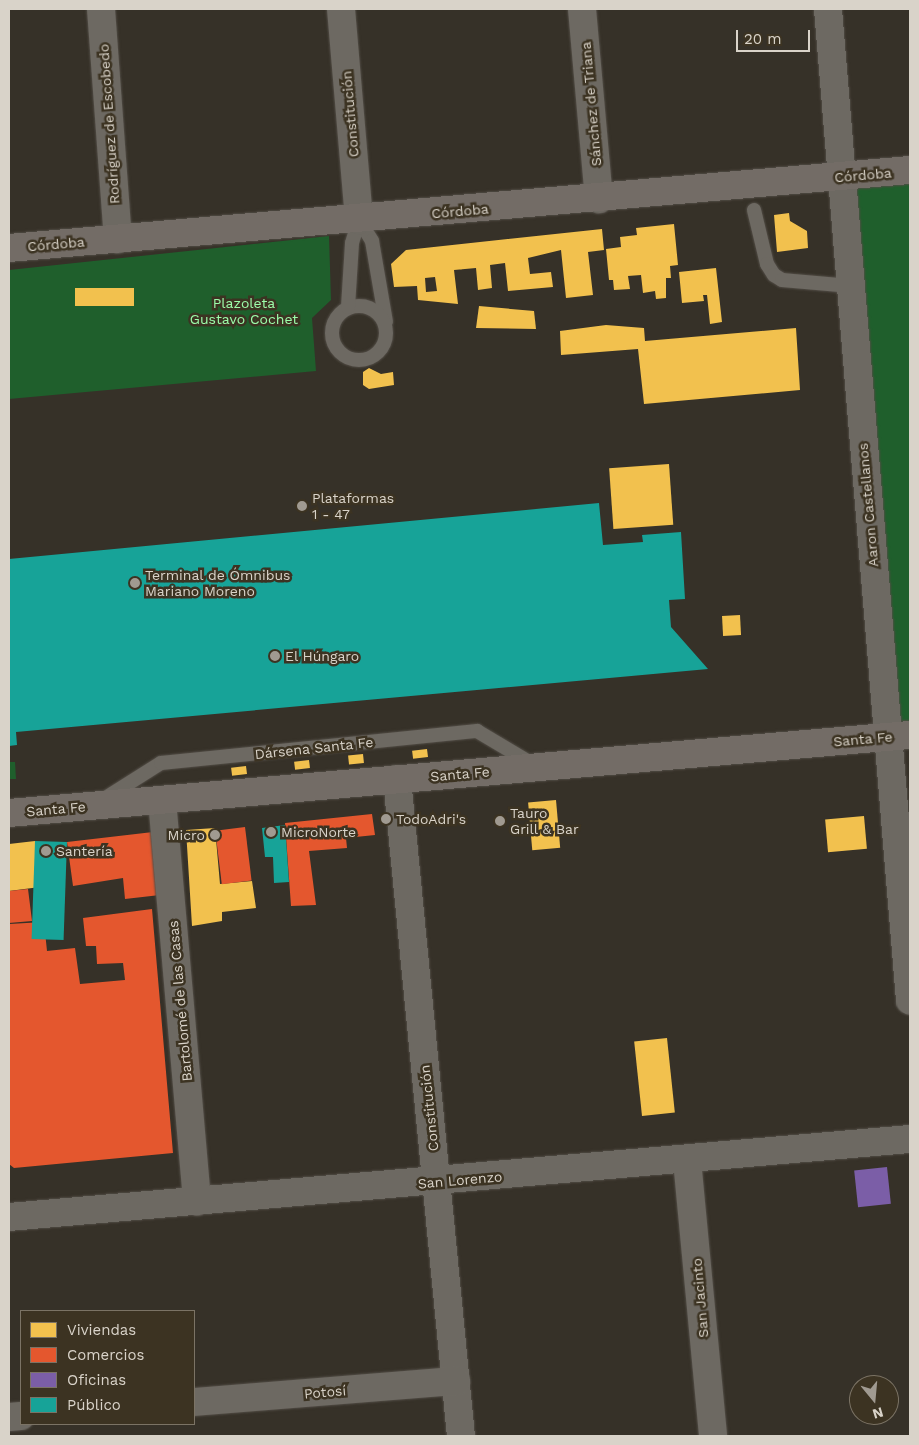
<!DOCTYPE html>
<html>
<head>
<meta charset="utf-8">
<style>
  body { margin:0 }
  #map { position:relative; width:919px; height:1445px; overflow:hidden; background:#363128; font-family:"Work Sans",sans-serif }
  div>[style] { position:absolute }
  .green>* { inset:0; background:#1f5f2c }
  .homes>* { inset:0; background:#f2c14e; transform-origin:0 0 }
  .shops>* { inset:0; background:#e4572e; transform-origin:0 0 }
  .offices>* { inset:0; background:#7b5ea7; transform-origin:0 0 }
  .public>* { inset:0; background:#17a398; transform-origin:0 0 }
  .roads { filter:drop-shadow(0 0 1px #524d46) drop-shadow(0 0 1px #524d46) }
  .lane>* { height:14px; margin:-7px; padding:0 7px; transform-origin:7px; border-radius:7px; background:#6d6962 }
  .lane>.ring { margin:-7px; padding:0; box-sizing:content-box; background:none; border:14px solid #6d6962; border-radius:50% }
  .street>* { height:28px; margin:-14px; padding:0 14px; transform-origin:14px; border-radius:14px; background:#6d6962 }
  .secondary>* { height:28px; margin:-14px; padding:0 14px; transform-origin:14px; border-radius:14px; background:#736c66 }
  .dots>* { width:14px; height:14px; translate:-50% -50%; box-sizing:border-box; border:2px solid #3c3322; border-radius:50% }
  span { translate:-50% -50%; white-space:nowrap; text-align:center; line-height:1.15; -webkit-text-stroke:5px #3c3322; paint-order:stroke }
  .street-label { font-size:14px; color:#d9d3c9 }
  .park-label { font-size:14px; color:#9cfdaa }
  .poi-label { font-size:14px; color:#d9d3c9 }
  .left { translate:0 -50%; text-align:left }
  .right { translate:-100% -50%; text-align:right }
  .frame { position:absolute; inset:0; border:10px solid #d9d3c9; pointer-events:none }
  .legend { position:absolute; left:20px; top:1310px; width:175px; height:115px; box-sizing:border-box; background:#3c3322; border:1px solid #7b7365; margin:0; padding:6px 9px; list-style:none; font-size:15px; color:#d9d3c9 }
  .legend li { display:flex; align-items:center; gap:10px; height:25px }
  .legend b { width:25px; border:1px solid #7b7365 }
  .north { position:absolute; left:849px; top:1375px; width:50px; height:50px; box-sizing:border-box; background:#3c3322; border:1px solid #7b7365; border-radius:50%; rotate:163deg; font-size:14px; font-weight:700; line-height:20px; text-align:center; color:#d9d3c9 }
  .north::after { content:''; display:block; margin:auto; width:18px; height:22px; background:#a09a91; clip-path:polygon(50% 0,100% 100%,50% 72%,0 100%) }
  .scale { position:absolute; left:736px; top:30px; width:74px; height:22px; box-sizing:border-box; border:2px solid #d9d3c9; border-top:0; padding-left:6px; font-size:15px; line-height:18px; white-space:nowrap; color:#d9d3c9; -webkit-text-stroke:4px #3c3322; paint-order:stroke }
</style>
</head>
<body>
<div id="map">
  <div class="green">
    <div style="clip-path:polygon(910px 170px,910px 735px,888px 737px,843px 177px)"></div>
    <div style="clip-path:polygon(329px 236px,331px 300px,312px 318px,316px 371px,9px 399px,9px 270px)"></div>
    <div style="clip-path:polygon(9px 762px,15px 762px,16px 779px,9px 779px)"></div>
  </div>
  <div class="homes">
    <div style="clip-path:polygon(789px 213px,790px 221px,807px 231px,808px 248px,777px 252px,774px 215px)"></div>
    <div style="clip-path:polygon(674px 224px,678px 265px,670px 266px,671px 278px,666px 278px,666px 298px,656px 299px,655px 291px,643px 293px,641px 275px,628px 276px,630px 289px,614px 290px,613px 280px,609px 280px,606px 249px,621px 247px,620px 237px,637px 235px,636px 228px)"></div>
    <div style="clip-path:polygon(evenodd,602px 229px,604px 250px,588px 252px,593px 295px,566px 298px,561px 250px,528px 258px,530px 274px,551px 272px,553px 287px,508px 291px,505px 263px,490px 265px,492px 288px,478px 290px,476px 268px,454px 270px,458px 304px,418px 300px,417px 286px,394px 287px,391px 264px,406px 250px,602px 229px,435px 277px,437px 291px,426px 292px,425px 278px,435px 277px)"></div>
    <div style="clip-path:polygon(716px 268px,722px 322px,710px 324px,707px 295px,703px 295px,704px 301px,682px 303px,679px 272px)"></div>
    <div style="left:75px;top:288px;width:59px;height:18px"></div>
    <div style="clip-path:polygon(479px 306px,534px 311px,536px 329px,476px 328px)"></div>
    <div style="clip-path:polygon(606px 325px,644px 328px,645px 341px,796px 328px,800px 390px,644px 404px,638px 349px,561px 355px,560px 331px)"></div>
    <div style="clip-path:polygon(369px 368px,381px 374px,393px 372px,394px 385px,369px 389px,363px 385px,363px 372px)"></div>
    <div style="left:669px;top:464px;width:61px;height:60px;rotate:86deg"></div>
    <div style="left:740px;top:615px;width:20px;height:18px;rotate:87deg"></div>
    <div style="left:427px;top:749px;width:8px;height:15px;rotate:83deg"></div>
    <div style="left:363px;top:754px;width:9px;height:15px;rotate:84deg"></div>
    <div style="left:309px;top:760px;width:8px;height:15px;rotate:83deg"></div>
    <div style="left:246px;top:766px;width:8px;height:15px;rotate:83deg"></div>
    <div style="left:556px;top:800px;width:48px;height:28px;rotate:85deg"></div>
    <div style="left:864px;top:816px;width:33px;height:39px;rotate:85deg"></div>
    <div style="clip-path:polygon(215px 828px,220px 884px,252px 881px,256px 908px,222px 912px,222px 921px,192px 926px,186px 830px)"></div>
    <div style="clip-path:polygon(35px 841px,40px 887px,9px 891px,9px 844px)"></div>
    <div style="left:667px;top:1038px;width:75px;height:33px;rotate:84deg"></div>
  </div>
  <div class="shops">
    <div style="clip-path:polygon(372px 814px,375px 835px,346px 838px,347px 848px,309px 851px,316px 905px,291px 906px,285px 823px)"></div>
    <div style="left:245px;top:827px;width:54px;height:30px;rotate:83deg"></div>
    <div style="clip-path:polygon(153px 832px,160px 895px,125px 899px,123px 878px,73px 886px,67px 842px)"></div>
    <div style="clip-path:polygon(28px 889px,32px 921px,9px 923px,9px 891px)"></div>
    <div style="clip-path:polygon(152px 909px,173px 1153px,14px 1168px,9px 1164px,9px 924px,44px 922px,47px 951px,75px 948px,80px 984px,125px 980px,123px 963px,97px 964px,96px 946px,86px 946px,83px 918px)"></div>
  </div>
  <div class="offices">
    <div style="left:887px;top:1167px;width:37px;height:33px;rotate:84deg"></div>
  </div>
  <div class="public">
    <div style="clip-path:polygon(599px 503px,603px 545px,643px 542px,642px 535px,681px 532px,685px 599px,669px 600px,671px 627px,708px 669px,16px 732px,17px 745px,9px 746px,9px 559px)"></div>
    <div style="clip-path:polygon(285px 825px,289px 882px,274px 883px,273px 857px,265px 857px,262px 828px)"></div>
    <div style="left:35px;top:841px;width:32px;height:98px;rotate:2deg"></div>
  </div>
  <div class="roads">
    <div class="lane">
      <div style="left:754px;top:210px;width:56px;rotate:76.5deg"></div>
      <div style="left:767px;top:264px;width:13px;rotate:58deg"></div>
      <div style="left:774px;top:275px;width:9px;rotate:32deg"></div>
      <div style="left:782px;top:280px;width:69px;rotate:5deg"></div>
      <div style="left:359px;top:220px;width:25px;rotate:58deg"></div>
      <div style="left:372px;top:241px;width:82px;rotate:80.2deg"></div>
      <div class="ring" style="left:332px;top:306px;width:40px;height:40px"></div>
      <div style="left:348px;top:307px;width:64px;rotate:-86.4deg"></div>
      <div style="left:352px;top:243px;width:24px;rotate:-73deg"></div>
      <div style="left:104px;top:799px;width:67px;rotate:-32.3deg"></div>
      <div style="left:161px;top:763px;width:318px;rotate:-5.8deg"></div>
      <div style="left:477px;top:731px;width:66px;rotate:30.8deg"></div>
    </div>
    <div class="street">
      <div style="left:101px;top:9px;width:231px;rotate:85.8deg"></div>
      <div style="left:341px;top:9px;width:212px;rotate:85.1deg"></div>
      <div style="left:582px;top:9px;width:191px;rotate:84.9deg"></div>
      <div style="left:828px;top:9px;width:995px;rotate:85.27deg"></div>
      <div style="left:397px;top:779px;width:660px;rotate:84.44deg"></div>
      <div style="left:162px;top:800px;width:403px;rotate:85deg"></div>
      <div style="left:687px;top:1160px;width:277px;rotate:84.6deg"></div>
      <div style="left:9px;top:1217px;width:904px;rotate:-4.95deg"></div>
      <div style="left:194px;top:1402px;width:263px;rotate:-4.6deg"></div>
      <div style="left:9px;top:1417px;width:12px;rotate:-5deg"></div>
    </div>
    <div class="secondary">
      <div style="left:9px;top:248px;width:904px;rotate:-4.95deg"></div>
      <div style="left:9px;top:813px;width:904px;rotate:-4.95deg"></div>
    </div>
  </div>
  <div class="dots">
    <div style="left:302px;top:506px;background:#a09a91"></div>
    <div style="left:135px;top:583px;background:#a09a91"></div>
    <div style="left:275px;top:656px;background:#a09a91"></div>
    <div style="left:386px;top:819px;background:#a09a91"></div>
    <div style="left:500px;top:821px;background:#a09a91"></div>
    <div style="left:271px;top:832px;background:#a09a91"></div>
    <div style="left:215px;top:835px;background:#a09a91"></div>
    <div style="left:46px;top:851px;background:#a09a91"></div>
  </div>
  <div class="street-label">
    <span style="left:591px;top:104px;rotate:-95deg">Sánchez de Triana</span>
    <span style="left:350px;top:114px;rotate:-95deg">Constitución</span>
    <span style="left:109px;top:124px;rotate:-94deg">Rodríguez de Escobedo</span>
    <span style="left:863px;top:175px;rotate:-5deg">Córdoba</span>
    <span style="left:460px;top:211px;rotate:-5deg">Córdoba</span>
    <span style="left:56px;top:244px;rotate:-5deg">Córdoba</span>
    <span style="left:868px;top:505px;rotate:-95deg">Aaron Castellanos</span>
    <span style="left:863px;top:739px;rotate:-5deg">Santa Fe</span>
    <span style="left:314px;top:748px;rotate:-6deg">Dársena Santa Fe</span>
    <span style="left:460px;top:774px;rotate:-5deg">Santa Fe</span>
    <span style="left:56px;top:809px;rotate:-5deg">Santa Fe</span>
    <span style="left:180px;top:1001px;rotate:-95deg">Bartolomé de las Casas</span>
    <span style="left:429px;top:1108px;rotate:-96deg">Constitución</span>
    <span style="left:460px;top:1180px;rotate:-5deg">San Lorenzo</span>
    <span style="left:700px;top:1298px;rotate:-95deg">San Jacinto</span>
    <span style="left:325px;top:1392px;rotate:-5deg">Potosí</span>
  </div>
  <div class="park-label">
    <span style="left:244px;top:311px">Plazoleta<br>Gustavo Cochet</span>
  </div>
  <div class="poi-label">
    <span class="left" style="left:312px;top:506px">Plataformas<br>1 - 47</span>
    <span class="left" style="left:145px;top:583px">Terminal de Ómnibus<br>Mariano Moreno</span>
    <span class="left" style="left:285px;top:656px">El Húngaro</span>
    <span class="left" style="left:510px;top:821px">Tauro<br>Grill &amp; Bar</span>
    <span class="left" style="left:396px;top:819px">TodoAdri's</span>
    <span class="left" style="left:281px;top:832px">MicroNorte</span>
    <span class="right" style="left:205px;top:835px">Micro</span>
    <span class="left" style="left:56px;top:851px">Santería</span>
  </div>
  <div class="frame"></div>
  <ul class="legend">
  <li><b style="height:14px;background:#f2c14e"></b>Viviendas</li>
  <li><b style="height:14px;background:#e4572e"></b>Comercios</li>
  <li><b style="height:14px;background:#7b5ea7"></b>Oficinas</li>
  <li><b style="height:14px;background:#17a398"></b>Público</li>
  </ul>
  <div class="north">N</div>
  <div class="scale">20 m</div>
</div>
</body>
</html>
